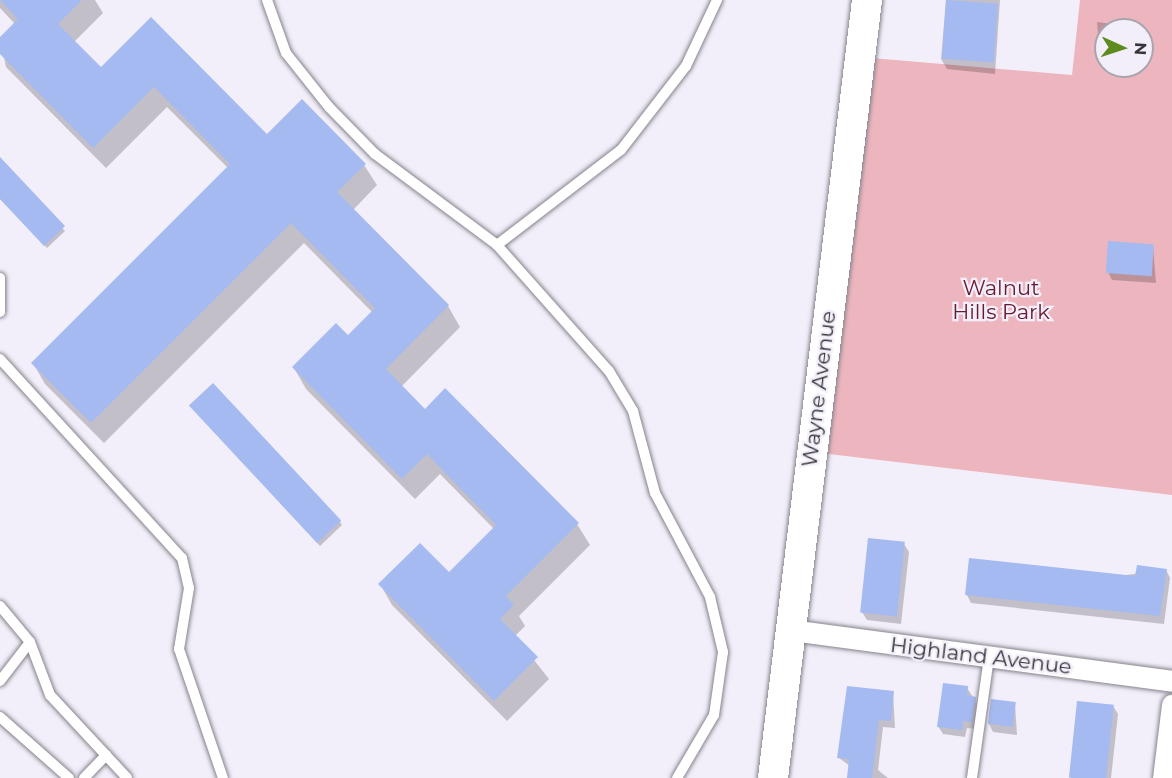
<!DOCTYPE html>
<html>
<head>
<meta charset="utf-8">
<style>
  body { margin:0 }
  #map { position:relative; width:1172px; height:778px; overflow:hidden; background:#f3effa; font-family:Montserrat,sans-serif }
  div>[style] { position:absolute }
  .green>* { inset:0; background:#edb6be }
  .shadow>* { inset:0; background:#0003 }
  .building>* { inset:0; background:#a4baf0; transform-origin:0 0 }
  .roads { filter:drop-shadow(0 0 2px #86838c) drop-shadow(0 0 2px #86838c) }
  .service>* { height:10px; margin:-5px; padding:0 5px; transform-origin:5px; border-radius:5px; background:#fff }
  .minor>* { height:21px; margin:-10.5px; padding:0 10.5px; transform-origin:10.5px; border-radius:10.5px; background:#fff }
  .secondary>* { height:30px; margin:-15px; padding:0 15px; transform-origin:15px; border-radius:15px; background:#fff }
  span { translate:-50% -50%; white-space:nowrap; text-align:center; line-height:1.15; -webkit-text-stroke:4.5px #f3effa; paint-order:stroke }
  .park-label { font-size:21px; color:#681a2f }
  .street-label { font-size:21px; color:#373539 }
  .north { position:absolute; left:1094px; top:18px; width:60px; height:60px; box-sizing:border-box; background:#f3effa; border:2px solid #a8a5ad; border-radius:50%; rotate:93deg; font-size:16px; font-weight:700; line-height:24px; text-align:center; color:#373539 }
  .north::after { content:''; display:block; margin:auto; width:21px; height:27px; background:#5d8b1f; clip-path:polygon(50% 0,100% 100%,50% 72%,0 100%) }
</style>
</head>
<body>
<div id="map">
  <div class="green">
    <div style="clip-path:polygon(evenodd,1080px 0,1172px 0,1172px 495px,812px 452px,860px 57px,1072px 75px,1080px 0,1106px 30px,1142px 30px,1142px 66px,1106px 66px,1106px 30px)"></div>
  </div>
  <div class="shadow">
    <div style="clip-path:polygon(0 0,95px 0,103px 13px,74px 42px,101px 70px,151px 19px,267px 136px,364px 165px,377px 185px,353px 210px,448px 306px,460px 327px,401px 387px,425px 411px,577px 524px,590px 545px,519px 616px,525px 626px,515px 636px,549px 679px,507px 721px,392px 605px,380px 584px,449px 574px,494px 529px,440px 474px,415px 499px,306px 389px,294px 368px,348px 337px,372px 312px,304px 243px,104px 443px,45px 384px,33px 363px,228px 168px,167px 107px,106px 168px,6px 67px,0 39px,15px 24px,0 8px)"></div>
    <div style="clip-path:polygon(946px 0,1000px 0,995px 74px,947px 69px,941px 59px)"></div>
    <div style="clip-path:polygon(1097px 22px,1136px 27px,1137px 30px,1106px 30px,1106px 49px,1099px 48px)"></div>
    <div style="clip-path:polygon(0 160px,65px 231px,47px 248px,0 199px)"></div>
    <div style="clip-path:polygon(1153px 246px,1156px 283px,1112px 280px,1108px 272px)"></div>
    <div style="clip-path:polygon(193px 409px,340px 522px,342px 525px,320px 546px)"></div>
    <div style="clip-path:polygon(904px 544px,909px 552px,901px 624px,867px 620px,862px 612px)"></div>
    <div style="clip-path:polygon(1166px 570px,1170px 578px,1164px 624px,971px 603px,967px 595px)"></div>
    <div style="clip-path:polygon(967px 688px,979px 706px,976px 729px,967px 728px,965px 737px,943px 734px,938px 726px)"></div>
    <div style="clip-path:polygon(893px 692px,895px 728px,883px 727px,878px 770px,888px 778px,848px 778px,850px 766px,839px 758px)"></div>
    <div style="clip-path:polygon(1015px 704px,1017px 735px,993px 732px,989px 724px)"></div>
    <div style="clip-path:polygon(1113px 706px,1118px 714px,1111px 778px,1071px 778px)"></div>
  </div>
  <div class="building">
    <div style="clip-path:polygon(0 0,82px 0,58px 24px,101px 67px,151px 17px,267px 134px,302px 99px,366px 164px,337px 192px,449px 305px,386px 369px,425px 409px,445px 388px,579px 523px,506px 596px,514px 605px,500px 619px,538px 657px,494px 701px,378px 584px,420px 543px,449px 572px,496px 525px,427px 454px,402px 479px,292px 367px,336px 323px,348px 335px,375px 308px,291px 223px,91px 423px,31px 363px,230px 164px,154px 87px,93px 148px,0 54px,0 37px,18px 19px)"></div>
    <div style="left:946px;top:0;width:52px;height:59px;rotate:4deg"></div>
    <div style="clip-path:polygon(0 157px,65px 226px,44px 246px,0 199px)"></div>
    <div style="left:1108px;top:241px;width:46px;height:32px;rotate:4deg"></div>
    <div style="left:213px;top:383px;width:188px;height:33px;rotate:47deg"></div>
    <div style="left:868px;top:538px;width:37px;height:75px;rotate:6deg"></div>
    <div style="clip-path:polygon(969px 558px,1135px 576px,1137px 565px,1167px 569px,1160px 616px,965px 595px)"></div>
    <div style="clip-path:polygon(943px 683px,968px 686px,967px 695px,976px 697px,972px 722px,963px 721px,962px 730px,937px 727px)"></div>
    <div style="clip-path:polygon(847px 686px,894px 691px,891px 721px,879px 720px,872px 778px,847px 778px,849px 759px,837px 758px)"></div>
    <div style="left:991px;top:699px;width:25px;height:25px;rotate:7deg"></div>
    <div style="left:1077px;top:701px;width:37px;height:77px;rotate:6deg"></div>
  </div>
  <div class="roads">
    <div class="service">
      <div style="left:267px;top:0;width:56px;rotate:70.3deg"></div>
      <div style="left:286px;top:53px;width:69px;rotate:51.5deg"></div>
      <div style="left:329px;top:107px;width:66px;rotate:45.6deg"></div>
      <div style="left:375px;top:154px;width:152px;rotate:36.7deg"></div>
      <div style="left:497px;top:245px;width:169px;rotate:48.4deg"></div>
      <div style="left:609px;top:371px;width:47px;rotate:59deg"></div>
      <div style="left:633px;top:411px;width:85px;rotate:75deg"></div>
      <div style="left:655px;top:493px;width:118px;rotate:62.1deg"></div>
      <div style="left:710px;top:597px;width:57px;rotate:76.7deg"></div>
      <div style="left:723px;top:652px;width:64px;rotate:98.1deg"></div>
      <div style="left:714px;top:715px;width:73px;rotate:120.4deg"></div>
      <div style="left:497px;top:245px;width:156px;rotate:-37.5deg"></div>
      <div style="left:621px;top:150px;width:106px;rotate:-52.3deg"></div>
      <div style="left:686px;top:66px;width:73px;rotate:-64.8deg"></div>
      <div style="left:0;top:278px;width:34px;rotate:90deg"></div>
      <div style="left:0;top:359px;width:270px;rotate:47.6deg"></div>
      <div style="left:182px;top:558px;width:31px;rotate:77deg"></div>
      <div style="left:189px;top:588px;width:62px;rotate:99.3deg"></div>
      <div style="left:179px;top:649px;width:136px;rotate:71.2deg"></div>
      <div style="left:0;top:606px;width:47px;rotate:50.2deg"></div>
      <div style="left:30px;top:642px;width:57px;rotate:69.3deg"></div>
      <div style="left:50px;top:695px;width:113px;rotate:47.1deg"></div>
      <div style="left:0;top:681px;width:49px;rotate:-52.4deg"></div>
      <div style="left:0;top:717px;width:92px;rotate:41.5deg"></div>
      <div style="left:84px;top:778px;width:32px;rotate:-46deg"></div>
      <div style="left:972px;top:778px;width:122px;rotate:-82deg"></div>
    </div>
    <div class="minor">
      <div style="left:791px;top:630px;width:384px;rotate:7.6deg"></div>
      <div style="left:1163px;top:778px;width:74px;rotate:-83deg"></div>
    </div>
    <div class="secondary">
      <div style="left:773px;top:778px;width:784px;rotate:-83.11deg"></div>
    </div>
  </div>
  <div class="park-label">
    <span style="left:1001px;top:300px">Walnut<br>Hills Park</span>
  </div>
  <div class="street-label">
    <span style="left:819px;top:389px;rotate:-83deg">Wayne Avenue</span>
    <span style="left:981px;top:656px;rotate:7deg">Highland Avenue</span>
  </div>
  <div class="north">N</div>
</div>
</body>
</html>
